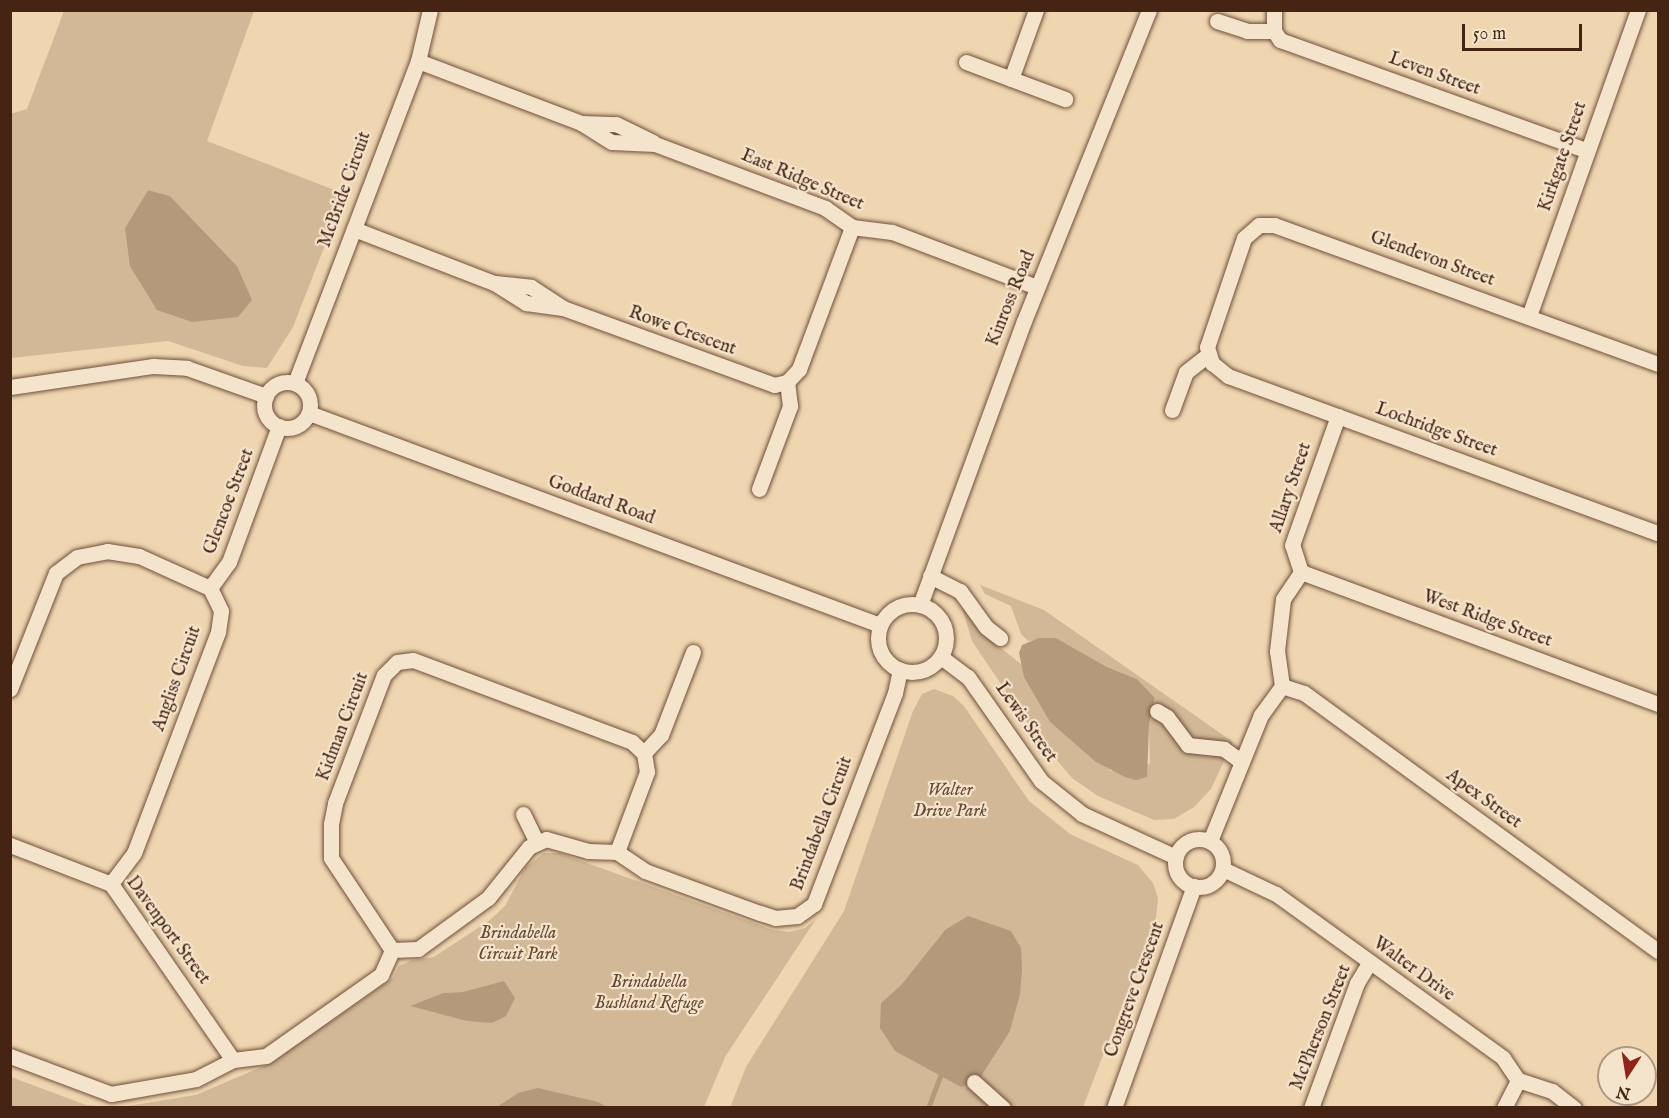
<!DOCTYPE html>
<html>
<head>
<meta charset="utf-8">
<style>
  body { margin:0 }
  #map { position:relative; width:1669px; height:1118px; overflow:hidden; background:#efd6b1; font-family:"IM FELL English",serif }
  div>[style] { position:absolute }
  .green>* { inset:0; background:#d2b896 }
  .water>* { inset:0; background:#b5997b }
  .stream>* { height:4.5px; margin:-2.25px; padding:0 2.25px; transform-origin:2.25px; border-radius:2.25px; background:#b5997b }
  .roads { filter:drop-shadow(0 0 2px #70503a) drop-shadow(0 0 2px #70503a) }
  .minor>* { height:15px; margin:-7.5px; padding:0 7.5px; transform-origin:7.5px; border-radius:7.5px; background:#f5e4cc }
  .minor>.ring { margin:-7.5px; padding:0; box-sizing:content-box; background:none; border:15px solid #f5e4cc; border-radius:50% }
  span { translate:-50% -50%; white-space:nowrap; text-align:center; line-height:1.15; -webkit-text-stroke:4.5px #f5e4cc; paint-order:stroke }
  .street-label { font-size:18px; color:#452413 }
  .park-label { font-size:18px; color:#684934; font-style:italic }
  .frame { position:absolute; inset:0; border:12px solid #452413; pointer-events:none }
  .north { position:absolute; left:1597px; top:1046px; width:60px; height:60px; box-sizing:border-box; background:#f5e4cc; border:2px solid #af9782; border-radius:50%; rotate:192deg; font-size:16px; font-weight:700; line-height:24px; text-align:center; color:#452413 }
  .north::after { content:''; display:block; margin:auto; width:21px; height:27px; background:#8f2418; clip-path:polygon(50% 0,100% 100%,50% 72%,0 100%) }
  .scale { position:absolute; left:1462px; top:24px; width:120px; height:27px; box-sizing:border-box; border:3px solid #452413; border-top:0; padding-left:8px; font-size:18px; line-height:21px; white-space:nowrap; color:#452413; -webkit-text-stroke:4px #f5e4cc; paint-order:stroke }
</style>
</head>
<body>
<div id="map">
  <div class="green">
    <div style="clip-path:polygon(evenodd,64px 11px,254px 11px,207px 141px,345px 194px,293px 327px,267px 368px,243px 366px,168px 341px,11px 358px,10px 114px,27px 109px,64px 11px,148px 190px,170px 196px,237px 266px,125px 228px,148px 190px)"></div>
    <div style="clip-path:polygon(980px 585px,1044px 610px,1233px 742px,1211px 789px,1194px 807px,1174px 819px,1154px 820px,1098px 796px,1072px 778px,1031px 729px,972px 641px,959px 598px,983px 634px,1021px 664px,1050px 722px,1111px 771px,1150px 764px,1149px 725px,1155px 698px,1137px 679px,1107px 667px,1056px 638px,1028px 641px,1021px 634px,1011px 606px,985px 594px)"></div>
    <div style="clip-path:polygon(evenodd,934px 689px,953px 696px,964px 706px,1029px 801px,1070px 834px,1138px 865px,1153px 883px,1158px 898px,1156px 918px,1083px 1107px,730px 1108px,746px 1067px,844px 911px,913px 711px,922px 694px,934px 689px,945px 930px,1021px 948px,1020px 995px,1010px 1031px,881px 1003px,901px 985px,945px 930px)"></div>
    <div style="clip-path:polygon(evenodd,544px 853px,559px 853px,773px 930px,789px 932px,805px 928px,816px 919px,725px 1057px,704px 1107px,607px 1107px,571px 1096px,518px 1093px,497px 1108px,115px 1108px,196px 1095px,273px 1062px,393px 978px,399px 966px,412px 960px,434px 957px,490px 920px,505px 906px,525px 868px,544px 853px,463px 992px,450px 1016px,411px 1006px,443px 993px,463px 992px)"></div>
    <div style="clip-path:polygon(11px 1077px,86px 1105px,107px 1107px,11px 1107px)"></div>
  </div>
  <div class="water">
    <div style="clip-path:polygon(148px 190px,170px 196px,237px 266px,252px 300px,238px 317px,192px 322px,157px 310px,130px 266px,125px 228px)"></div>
    <div style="clip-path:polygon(1039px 638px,1056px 638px,1107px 667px,1137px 679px,1155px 698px,1149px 725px,1147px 777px,1136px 780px,1125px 777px,1096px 762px,1050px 722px,1024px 677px,1019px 653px,1022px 645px)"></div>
    <div style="clip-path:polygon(968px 916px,1011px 931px,1021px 948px,1022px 970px,1020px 995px,1010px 1031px,978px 1081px,961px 1087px,895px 1051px,880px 1028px,881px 1003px,901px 985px,945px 930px)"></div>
    <div style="clip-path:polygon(504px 981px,515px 998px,506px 1016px,492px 1023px,467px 1021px,410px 1006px,443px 993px,463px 992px)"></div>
    <div style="clip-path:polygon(538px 1088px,598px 1102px,607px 1107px,497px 1107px,518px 1093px)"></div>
  </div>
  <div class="stream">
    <div style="left:928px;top:1108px;width:34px;rotate:-69deg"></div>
  </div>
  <div class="roads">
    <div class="minor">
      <div style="left:1274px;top:10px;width:21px;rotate:90deg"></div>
      <div style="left:1274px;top:31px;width:11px;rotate:56deg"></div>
      <div style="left:1280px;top:40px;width:325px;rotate:19.8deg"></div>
      <div style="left:1217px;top:21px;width:32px;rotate:18deg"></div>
      <div style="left:1247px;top:31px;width:27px"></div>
      <div style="left:418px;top:61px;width:174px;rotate:20.8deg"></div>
      <div style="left:581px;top:123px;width:36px;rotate:32deg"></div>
      <div style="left:612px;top:142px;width:43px;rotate:2.7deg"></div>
      <div style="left:655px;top:144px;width:182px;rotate:20.6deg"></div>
      <div style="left:825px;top:208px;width:33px;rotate:35deg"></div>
      <div style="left:852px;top:227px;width:40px;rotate:7.1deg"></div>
      <div style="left:892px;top:232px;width:155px;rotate:20.8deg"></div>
      <div style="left:966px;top:62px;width:106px;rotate:20.5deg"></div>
      <div style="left:1011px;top:79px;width:73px;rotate:-70.1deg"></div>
      <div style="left:581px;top:123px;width:35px;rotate:2deg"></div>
      <div style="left:616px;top:124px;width:41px;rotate:25.9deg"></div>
      <div style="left:354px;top:229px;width:150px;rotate:21.1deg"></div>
      <div style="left:494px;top:283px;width:38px;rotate:32deg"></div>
      <div style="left:526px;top:303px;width:37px;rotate:8deg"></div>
      <div style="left:563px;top:308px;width:225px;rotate:20deg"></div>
      <div style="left:774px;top:385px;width:13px;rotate:-13deg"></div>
      <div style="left:787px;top:382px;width:18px;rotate:-47deg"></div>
      <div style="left:799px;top:369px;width:152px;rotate:-69.5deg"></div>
      <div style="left:495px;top:283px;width:36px;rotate:6deg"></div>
      <div style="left:531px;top:287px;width:38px;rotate:33deg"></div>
      <div style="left:1529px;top:316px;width:325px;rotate:-70.4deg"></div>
      <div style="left:1658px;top:364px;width:408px;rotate:-160.1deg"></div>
      <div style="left:1274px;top:225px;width:15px;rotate:180deg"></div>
      <div style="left:1259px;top:225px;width:20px;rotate:139deg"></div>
      <div style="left:1244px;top:238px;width:115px;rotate:108.7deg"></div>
      <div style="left:1207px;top:347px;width:17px;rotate:73deg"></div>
      <div style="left:1212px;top:363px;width:21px;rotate:39deg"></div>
      <div style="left:1228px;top:376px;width:458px;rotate:20.1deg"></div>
      <div class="ring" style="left:264px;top:382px;width:31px;height:31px"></div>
      <div style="left:295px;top:383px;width:345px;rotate:-69.1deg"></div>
      <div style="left:418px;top:61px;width:52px;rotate:-76.8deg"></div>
      <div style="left:10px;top:387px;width:145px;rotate:-8.4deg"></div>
      <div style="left:153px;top:366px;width:34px;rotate:3deg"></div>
      <div style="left:187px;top:368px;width:84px;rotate:19.5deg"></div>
      <div style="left:1172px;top:410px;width:40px;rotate:-69.8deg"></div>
      <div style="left:1186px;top:372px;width:28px;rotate:-38deg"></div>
      <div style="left:309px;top:413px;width:609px;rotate:20.37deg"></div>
      <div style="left:759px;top:489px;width:89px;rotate:-69.5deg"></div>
      <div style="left:790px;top:406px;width:24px;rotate:-97deg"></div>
      <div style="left:1301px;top:572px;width:381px;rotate:20.3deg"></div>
      <div style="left:1301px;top:572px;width:28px;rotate:-108deg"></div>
      <div style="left:1292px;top:545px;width:137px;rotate:-70.4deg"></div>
      <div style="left:930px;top:576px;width:34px;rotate:27deg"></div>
      <div style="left:960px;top:591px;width:44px;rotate:54.2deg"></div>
      <div style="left:986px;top:627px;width:18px;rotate:38deg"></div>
      <div style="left:210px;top:588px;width:32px;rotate:-54deg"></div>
      <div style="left:229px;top:562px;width:145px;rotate:-69.8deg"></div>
      <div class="ring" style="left:878px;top:604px;width:53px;height:53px"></div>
      <div style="left:920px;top:605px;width:302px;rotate:-69.9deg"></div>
      <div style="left:1024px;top:321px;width:335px;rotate:-68.1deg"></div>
      <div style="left:941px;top:657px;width:34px;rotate:37deg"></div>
      <div style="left:968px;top:677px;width:127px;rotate:54.9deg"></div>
      <div style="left:1041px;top:781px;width:53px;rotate:38.8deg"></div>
      <div style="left:1082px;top:814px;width:103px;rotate:24.6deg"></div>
      <div style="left:1282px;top:686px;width:23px;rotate:18deg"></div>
      <div style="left:1304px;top:693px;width:438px;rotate:36.1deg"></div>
      <div style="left:10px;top:689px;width:125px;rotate:-68.4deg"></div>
      <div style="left:56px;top:573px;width:26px;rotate:-37deg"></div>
      <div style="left:77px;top:557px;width:31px;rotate:-11deg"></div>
      <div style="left:107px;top:551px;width:32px;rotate:9deg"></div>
      <div style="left:139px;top:556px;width:78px;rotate:24.3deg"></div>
      <div style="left:210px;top:588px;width:25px;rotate:64deg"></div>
      <div style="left:221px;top:611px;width:21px;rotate:98deg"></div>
      <div style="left:218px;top:632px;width:236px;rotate:110.8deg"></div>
      <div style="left:134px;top:853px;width:39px;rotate:127deg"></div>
      <div style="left:1157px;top:711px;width:12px;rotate:31deg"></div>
      <div style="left:1167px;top:717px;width:35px;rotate:53deg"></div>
      <div style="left:1188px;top:745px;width:36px;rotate:6deg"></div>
      <div style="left:1224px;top:749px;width:22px;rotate:36deg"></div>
      <div style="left:644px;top:753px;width:25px;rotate:-47deg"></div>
      <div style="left:661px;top:735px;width:89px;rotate:-68.9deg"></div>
      <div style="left:523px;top:814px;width:32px;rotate:64deg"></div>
      <div class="ring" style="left:1175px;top:839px;width:33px;height:33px"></div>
      <div style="left:1210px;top:841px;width:136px;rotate:-68deg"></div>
      <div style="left:1261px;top:715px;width:36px;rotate:-54deg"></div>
      <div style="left:1282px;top:686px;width:35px;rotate:-98deg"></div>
      <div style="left:1277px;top:651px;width:52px;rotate:-83.4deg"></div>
      <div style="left:1283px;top:599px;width:32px;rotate:-56deg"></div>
      <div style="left:10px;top:845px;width:108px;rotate:21.1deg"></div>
      <div style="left:111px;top:884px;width:214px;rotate:55.3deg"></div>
      <div style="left:1223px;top:869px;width:59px;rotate:25.3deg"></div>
      <div style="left:1276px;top:894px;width:280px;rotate:35.8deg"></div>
      <div style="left:1503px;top:1058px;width:27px;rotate:56deg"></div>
      <div style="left:1518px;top:1080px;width:36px;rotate:18deg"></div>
      <div style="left:1552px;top:1091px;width:28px;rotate:38deg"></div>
      <div style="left:392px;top:950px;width:110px;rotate:-123.5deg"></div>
      <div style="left:331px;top:858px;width:34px;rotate:-90deg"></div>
      <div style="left:331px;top:824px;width:21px;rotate:-79deg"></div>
      <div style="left:335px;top:803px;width:137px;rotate:-69.1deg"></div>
      <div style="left:384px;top:675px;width:18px;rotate:-45deg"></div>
      <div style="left:397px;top:662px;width:16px;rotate:-7deg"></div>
      <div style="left:413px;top:660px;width:234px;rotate:20.5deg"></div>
      <div style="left:632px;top:742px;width:16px;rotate:43deg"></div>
      <div style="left:644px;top:753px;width:19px;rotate:81deg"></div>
      <div style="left:647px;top:772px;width:85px;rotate:110.6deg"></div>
      <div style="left:10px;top:1056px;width:108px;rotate:20.6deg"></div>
      <div style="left:111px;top:1094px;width:86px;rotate:-10deg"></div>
      <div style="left:196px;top:1079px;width:42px;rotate:-27.2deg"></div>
      <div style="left:233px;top:1060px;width:33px;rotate:-7deg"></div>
      <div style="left:266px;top:1056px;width:141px;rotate:-35.2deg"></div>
      <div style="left:381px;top:975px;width:27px;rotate:-66deg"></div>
      <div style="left:392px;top:950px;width:26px;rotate:-2deg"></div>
      <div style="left:418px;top:949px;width:87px;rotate:-36.1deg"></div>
      <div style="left:488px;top:898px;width:65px;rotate:-51.2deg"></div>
      <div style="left:529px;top:847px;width:19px;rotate:-25deg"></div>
      <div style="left:546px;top:839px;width:44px;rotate:15.9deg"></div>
      <div style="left:588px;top:851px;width:29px;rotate:2deg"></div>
      <div style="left:617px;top:852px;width:34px;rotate:34deg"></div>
      <div style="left:645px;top:871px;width:122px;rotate:20.1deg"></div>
      <div style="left:760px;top:913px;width:16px;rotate:18deg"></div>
      <div style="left:775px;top:918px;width:22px;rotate:-5deg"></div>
      <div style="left:797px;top:916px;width:21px;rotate:-35deg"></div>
      <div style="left:814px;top:904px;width:226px;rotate:-69deg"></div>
      <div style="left:895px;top:693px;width:24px;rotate:-78deg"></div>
      <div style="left:974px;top:1082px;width:39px;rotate:42deg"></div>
      <div style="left:1114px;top:1108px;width:236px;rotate:-70.2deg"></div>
      <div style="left:1311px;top:1108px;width:133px;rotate:-69.8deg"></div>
      <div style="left:1357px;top:983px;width:23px;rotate:-59deg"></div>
      <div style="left:1504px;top:1108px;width:31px;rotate:-63deg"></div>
    </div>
  </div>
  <div class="street-label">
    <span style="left:1434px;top:75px;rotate:20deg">Leven Street</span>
    <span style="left:1564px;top:157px;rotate:-71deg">Kirkgate Street</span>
    <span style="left:802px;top:181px;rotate:23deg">East Ridge Street</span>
    <span style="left:346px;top:190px;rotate:-70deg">McBride Circuit</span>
    <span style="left:1432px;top:260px;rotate:20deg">Glendevon Street</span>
    <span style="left:1012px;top:299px;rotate:-68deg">Kinross Road</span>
    <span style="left:682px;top:332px;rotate:20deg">Rowe Crescent</span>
    <span style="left:1436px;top:431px;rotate:20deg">Lochridge Street</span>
    <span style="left:1292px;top:488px;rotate:-71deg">Allary Street</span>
    <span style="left:601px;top:501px;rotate:20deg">Goddard Road</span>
    <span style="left:230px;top:502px;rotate:-69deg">Glencoe Street</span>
    <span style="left:1487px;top:620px;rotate:20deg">West Ridge Street</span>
    <span style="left:178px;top:679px;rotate:-70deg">Angliss Circuit</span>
    <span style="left:1025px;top:723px;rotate:55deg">Lewis Street</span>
    <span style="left:344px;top:727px;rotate:-69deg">Kidman Circuit</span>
    <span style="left:1483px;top:800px;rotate:36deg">Apex Street</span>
    <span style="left:823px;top:824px;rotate:-69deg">Brindabella Circuit</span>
    <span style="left:167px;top:931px;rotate:54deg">Davenport Street</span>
    <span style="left:1413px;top:970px;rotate:36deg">Walter Drive</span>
    <span style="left:1136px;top:990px;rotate:-70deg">Congreve Crescent</span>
    <span style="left:1322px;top:1028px;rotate:-68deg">McPherson Street</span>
  </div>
  <div class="park-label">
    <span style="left:950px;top:802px">Walter<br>Drive Park</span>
    <span style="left:518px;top:945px">Brindabella<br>Circuit Park</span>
    <span style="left:649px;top:994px">Brindabella<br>Bushland Refuge</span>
  </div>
  <div class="frame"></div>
  <div class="north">N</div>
  <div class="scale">50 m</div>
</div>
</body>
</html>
